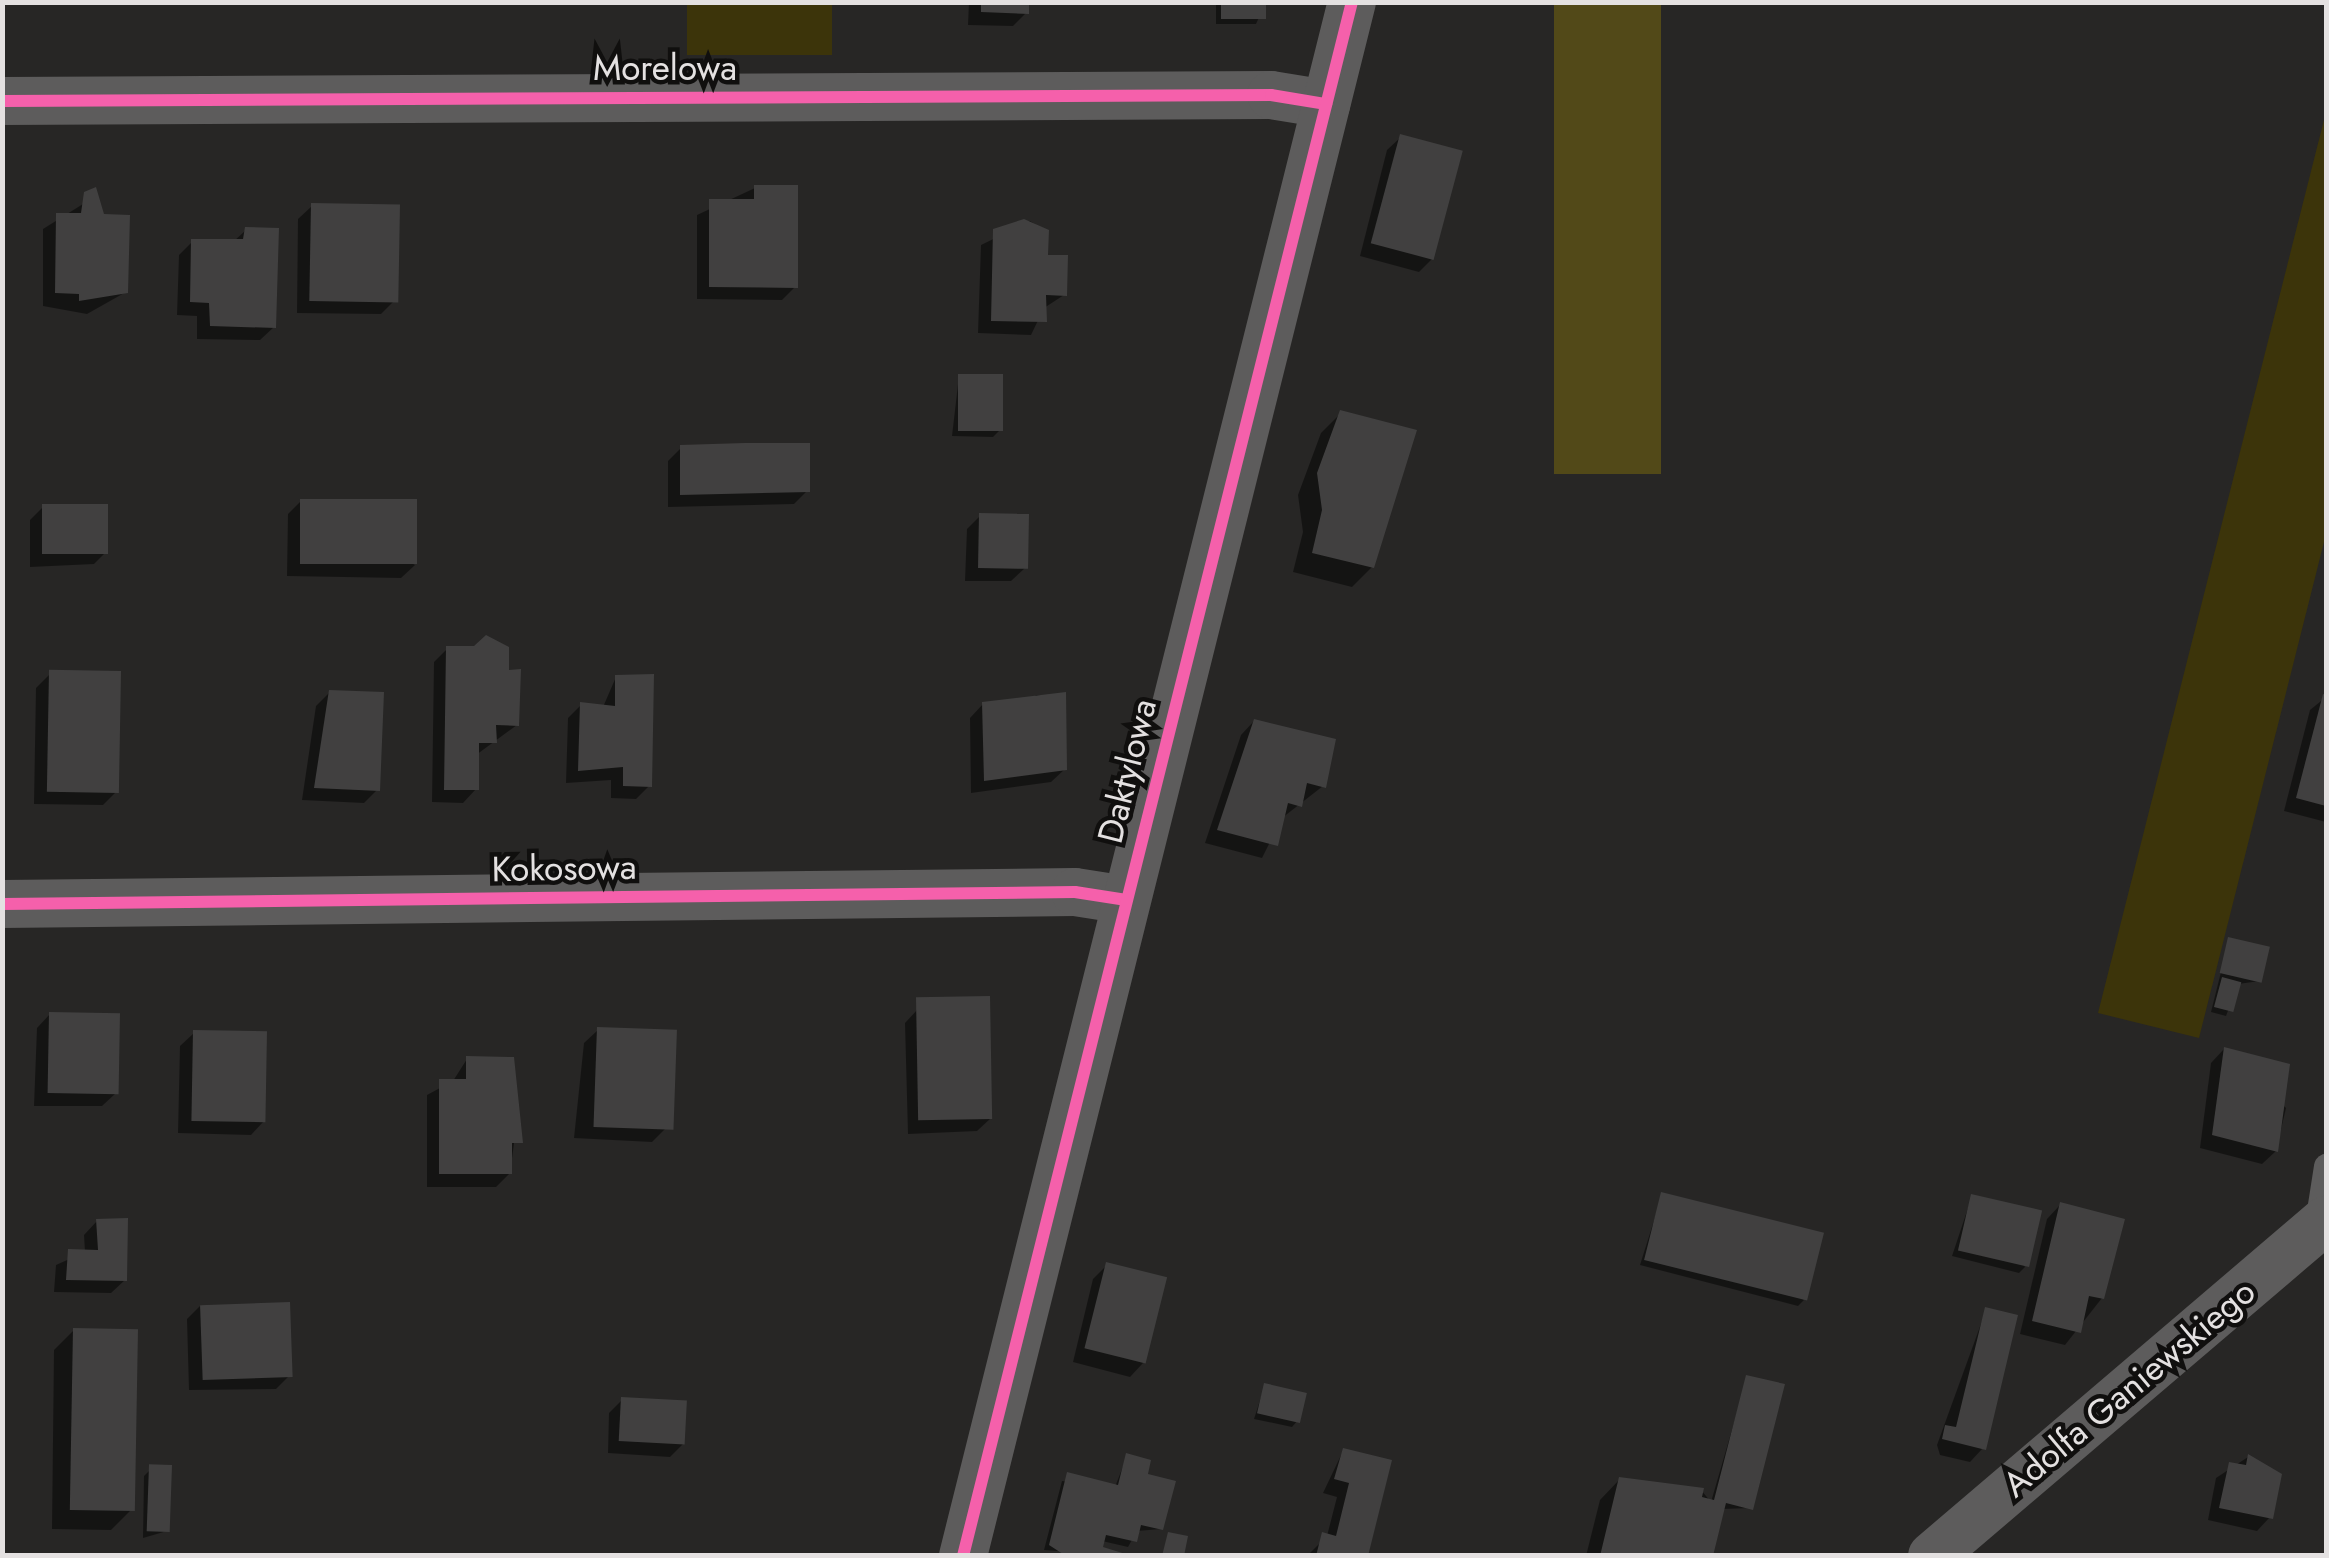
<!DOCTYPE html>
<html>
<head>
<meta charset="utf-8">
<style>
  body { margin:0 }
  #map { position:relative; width:2329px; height:1558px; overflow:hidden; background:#272625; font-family:Jost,sans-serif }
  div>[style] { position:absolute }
  .green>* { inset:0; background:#3c340a; transform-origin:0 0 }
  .forest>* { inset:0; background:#524918; transform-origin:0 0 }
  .shadow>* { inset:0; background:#0007 }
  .building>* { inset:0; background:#414040; transform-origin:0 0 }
  .lane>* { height:25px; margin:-12.5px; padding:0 12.5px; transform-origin:12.5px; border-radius:12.5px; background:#5d5c5c }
  .street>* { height:48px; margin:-24px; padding:0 24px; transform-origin:24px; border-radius:24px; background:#5d5c5c }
  .cycleway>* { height:12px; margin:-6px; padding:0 6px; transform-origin:6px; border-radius:6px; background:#f560ab }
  span { translate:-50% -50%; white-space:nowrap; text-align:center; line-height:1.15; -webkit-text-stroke:9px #100f0e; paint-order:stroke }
  .street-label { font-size:35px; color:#e4e1e1 }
  .frame { position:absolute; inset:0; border:5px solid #e4e1e1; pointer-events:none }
</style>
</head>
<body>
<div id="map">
  <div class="green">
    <div style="left:687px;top:3px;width:145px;height:52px"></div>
    <div style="clip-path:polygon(2326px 112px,2326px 534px,2199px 1038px,2098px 1013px)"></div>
  </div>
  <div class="forest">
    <div style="left:1554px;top:3px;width:107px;height:471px"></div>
  </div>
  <div class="shadow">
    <div style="clip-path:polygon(969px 2px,1026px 2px,1026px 13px,1013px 26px,968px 25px)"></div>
    <div style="clip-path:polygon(1216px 2px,1266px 2px,1256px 24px,1216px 24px)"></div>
    <div style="clip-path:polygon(1401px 137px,1433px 258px,1419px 272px,1360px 256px,1387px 150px)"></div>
    <div style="clip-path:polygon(755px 188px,795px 287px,782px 300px,697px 299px,697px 215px)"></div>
    <div style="clip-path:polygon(83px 204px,126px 292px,87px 314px,43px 306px,43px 229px)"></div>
    <div style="clip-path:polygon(312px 206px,394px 301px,381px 314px,297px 313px,298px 219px)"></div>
    <div style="clip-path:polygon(1030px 221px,1046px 231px,1046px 258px,1064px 295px,1044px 308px,1031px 335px,978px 333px,981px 245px)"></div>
    <div style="clip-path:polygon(246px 230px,274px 327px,260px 340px,197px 339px,197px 316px,177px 315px,179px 255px,192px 242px,233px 242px)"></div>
    <div style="clip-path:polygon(959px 376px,999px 431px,993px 437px,952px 436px)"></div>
    <div style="clip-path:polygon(1341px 413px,1372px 567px,1352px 587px,1293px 572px,1303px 532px,1298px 495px,1321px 433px)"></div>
    <div style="clip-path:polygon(681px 448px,807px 491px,794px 504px,668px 507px,668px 461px)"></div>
    <div style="clip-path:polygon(301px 501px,415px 565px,401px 578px,287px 576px,288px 514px)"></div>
    <div style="clip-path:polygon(43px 507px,108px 550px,94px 564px,30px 567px,30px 520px)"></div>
    <div style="clip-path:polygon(980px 516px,1025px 568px,1011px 581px,965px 581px,967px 529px)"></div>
    <div style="clip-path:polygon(447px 649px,506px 672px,517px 725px,476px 755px,476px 789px,463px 803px,432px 802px,434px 662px)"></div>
    <div style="clip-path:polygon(50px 674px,116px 792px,103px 805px,34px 804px,36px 688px)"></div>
    <div style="clip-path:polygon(616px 677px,649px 786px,636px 799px,611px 798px,611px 780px,566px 783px,568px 718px,581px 705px,603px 707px)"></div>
    <div style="clip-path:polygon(330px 692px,377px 790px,364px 803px,302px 800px,316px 706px)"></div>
    <div style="clip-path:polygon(1036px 695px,1064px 695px,1065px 769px,1051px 782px,971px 793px,970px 718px,983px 704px,1027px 704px)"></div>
    <div style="clip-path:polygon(2326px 697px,2326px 822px,2284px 811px,2310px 710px)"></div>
    <div style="clip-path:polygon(1254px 721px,1323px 786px,1282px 818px,1262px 858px,1205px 843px,1241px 735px)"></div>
    <div style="clip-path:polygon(2229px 940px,2260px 981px,2238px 984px,2226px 1016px,2211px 1012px)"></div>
    <div style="clip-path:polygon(918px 1009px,991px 1118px,977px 1131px,908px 1134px,905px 1023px)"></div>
    <div style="clip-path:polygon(50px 1014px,116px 1093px,102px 1106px,34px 1106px,37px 1028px)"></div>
    <div style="clip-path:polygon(598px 1030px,665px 1129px,652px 1142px,574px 1138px,584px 1043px)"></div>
    <div style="clip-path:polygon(194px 1033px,264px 1121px,251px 1135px,178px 1133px,180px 1046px)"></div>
    <div style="clip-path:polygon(2224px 1049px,2286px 1108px,2276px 1151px,2262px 1164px,2200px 1148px,2211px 1063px)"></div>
    <div style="clip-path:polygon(467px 1059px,519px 1107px,510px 1173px,496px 1187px,427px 1187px,427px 1095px,453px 1081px)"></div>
    <div style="clip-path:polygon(1662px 1195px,1804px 1300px,1798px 1306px,1640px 1265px)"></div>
    <div style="clip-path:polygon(1972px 1196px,2025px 1267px,2019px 1273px,1952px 1256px)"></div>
    <div style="clip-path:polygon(2060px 1205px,2102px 1298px,2065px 1345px,2020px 1334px,2047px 1219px)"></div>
    <div style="clip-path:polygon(97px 1221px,125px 1280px,111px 1293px,54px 1292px,56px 1265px,85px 1252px,84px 1235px)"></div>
    <div style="clip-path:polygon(1107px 1265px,1143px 1363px,1130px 1377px,1073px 1362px,1093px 1279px)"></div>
    <div style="clip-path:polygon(201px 1305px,289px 1376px,276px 1389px,189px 1390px,187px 1319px)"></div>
    <div style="clip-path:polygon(1986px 1310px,1983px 1448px,1970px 1462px,1940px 1455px,1937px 1445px)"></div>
    <div style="clip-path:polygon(74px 1330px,131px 1510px,111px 1530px,52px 1529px,54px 1350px)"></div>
    <div style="clip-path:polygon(1747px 1378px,1751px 1508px,1722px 1509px,1710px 1556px,1586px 1556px,1600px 1500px,1620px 1479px,1701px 1490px,1711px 1502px)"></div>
    <div style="clip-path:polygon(1265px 1385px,1298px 1420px,1292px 1427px,1254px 1419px)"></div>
    <div style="clip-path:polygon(622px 1400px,684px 1443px,670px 1457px,608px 1453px,609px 1413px)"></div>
    <div style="clip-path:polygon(1343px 1451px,1365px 1556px,1307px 1556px,1327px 1536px,1337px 1497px,1323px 1493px)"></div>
    <div style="clip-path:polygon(1127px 1456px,1161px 1529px,1137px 1531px,1128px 1547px,1102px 1541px,1100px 1549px,1127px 1556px,1044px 1550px,1062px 1481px,1115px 1487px)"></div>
    <div style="clip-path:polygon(2248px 1457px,2270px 1517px,2257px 1531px,2208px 1520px,2216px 1478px)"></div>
    <div style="clip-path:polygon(150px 1470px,167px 1531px,143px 1538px,144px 1476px)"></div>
  </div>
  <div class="building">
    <div style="clip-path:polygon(981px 2px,1029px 2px,1029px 14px,981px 12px)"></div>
    <div style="left:1221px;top:2px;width:45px;height:17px"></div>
    <div style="left:1400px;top:134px;width:65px;height:113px;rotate:15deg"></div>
    <div style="clip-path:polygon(754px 185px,798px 185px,798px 288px,709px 287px,709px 199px,754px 199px)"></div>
    <div style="clip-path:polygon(96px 187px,104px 214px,130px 215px,128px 293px,79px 301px,79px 294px,55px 293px,56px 213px,81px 213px,84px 192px)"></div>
    <div style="left:311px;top:203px;width:89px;height:98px;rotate:1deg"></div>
    <div style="clip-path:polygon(1024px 219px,1049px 230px,1048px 255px,1068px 255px,1067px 296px,1046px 295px,1047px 322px,991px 321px,993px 229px)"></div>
    <div style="clip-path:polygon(245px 227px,279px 228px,276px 328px,210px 326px,209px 303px,190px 302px,191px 239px,243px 239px)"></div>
    <div style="left:958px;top:374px;width:45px;height:57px"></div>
    <div style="clip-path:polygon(1340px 410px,1417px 430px,1374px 568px,1312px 553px,1322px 510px,1317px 473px)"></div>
    <div style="clip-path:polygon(745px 443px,810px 443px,810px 492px,680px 495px,680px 445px)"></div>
    <div style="left:300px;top:499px;width:117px;height:65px"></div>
    <div style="left:42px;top:504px;width:66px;height:50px"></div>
    <div style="left:979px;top:513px;width:50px;height:55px;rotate:1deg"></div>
    <div style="clip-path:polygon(486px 635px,509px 647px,509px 670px,521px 669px,519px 726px,496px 725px,497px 743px,479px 743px,479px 790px,444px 790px,446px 646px,474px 646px)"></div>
    <div style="left:121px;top:671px;width:122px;height:72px;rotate:91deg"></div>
    <div style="clip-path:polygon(654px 674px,652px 787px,623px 786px,623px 767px,578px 771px,580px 702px,615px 706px,615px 675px)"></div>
    <div style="clip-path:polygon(329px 690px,384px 692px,380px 791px,314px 788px)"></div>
    <div style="clip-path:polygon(1066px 692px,1067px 770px,984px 781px,982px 702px)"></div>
    <div style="clip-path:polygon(2323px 694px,2326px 695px,2326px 806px,2296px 798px)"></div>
    <div style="clip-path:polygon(1254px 719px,1336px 739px,1326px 788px,1307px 783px,1302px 807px,1288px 803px,1278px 846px,1217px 830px)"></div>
    <div style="left:2228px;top:937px;width:43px;height:37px;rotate:13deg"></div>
    <div style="left:2222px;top:977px;width:20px;height:31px;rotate:15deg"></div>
    <div style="left:990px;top:996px;width:123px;height:74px;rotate:89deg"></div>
    <div style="left:49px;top:1012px;width:71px;height:81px;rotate:1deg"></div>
    <div style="left:597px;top:1027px;width:80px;height:100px;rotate:2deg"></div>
    <div style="left:193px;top:1030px;width:74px;height:91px;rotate:1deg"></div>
    <div style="clip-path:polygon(2224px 1047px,2290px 1064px,2278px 1152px,2212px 1135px)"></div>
    <div style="clip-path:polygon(466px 1056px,514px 1057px,523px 1143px,512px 1143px,512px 1174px,439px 1174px,439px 1079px,466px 1079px)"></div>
    <div style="left:1661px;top:1192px;width:168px;height:70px;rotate:14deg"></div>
    <div style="left:1971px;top:1194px;width:73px;height:58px;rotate:13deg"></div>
    <div style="clip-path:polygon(2060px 1202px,2125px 1219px,2104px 1299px,2089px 1296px,2081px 1333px,2032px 1321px)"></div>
    <div style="clip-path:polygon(128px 1218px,127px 1281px,66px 1280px,68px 1249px,98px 1250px,96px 1219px)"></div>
    <div style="left:1106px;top:1262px;width:63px;height:89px;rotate:14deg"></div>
    <div style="left:290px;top:1302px;width:75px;height:90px;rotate:88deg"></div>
    <div style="clip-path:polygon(1985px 1307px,2018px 1315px,1986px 1450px,1942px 1439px,1945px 1425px,1956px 1427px)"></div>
    <div style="left:73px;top:1328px;width:65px;height:182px;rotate:1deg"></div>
    <div style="clip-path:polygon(1746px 1375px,1785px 1384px,1753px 1510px,1726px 1503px,1713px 1556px,1600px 1556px,1619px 1477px,1704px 1488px,1702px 1497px,1714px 1500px)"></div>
    <div style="left:1264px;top:1383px;width:44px;height:31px;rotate:13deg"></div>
    <div style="left:621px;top:1397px;width:66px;height:44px;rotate:3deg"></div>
    <div style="clip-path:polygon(1343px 1448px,1392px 1460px,1368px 1556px,1316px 1556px,1322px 1532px,1336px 1536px,1349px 1483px,1334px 1479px)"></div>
    <div style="clip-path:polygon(1126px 1453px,1151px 1460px,1148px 1474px,1176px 1481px,1163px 1530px,1141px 1525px,1137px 1542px,1106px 1535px,1103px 1547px,1132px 1556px,1066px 1556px,1049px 1545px,1067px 1472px,1118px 1485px)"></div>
    <div style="clip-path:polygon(2248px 1454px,2282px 1474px,2273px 1519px,2219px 1508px,2229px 1462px,2246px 1465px)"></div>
    <div style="left:172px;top:1465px;width:67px;height:23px;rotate:92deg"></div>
    <div style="clip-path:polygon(1168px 1532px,1188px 1536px,1184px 1556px,1162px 1556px)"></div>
  </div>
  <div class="lane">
    <div style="left:2316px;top:1230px;width:65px;rotate:-81.1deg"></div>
  </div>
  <div class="street">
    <div style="left:2px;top:101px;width:1269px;rotate:-0.27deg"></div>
    <div style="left:1271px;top:95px;width:56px;rotate:9.3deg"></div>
    <div style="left:2px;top:904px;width:1073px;rotate:-0.64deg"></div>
    <div style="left:1075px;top:892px;width:52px;rotate:8.9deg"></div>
    <div style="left:963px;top:1556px;width:1602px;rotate:-75.95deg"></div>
    <div style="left:1932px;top:1556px;width:518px;rotate:-40.46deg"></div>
  </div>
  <div class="cycleway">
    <div style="left:2px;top:101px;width:1269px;rotate:-0.27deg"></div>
    <div style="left:1271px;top:95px;width:56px;rotate:9.3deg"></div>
    <div style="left:2px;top:904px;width:1073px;rotate:-0.64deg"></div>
    <div style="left:1075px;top:892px;width:52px;rotate:8.9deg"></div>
    <div style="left:963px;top:1556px;width:1602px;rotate:-75.95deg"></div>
  </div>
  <div class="street-label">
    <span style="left:665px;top:68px">Morelowa</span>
    <span style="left:1127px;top:771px;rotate:-76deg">Daktylowa</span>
    <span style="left:564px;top:868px;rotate:-1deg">Kokosowa</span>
    <span style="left:2129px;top:1388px;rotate:-40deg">Adolfa Ganiewskiego</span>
  </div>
  <div class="frame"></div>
</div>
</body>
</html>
